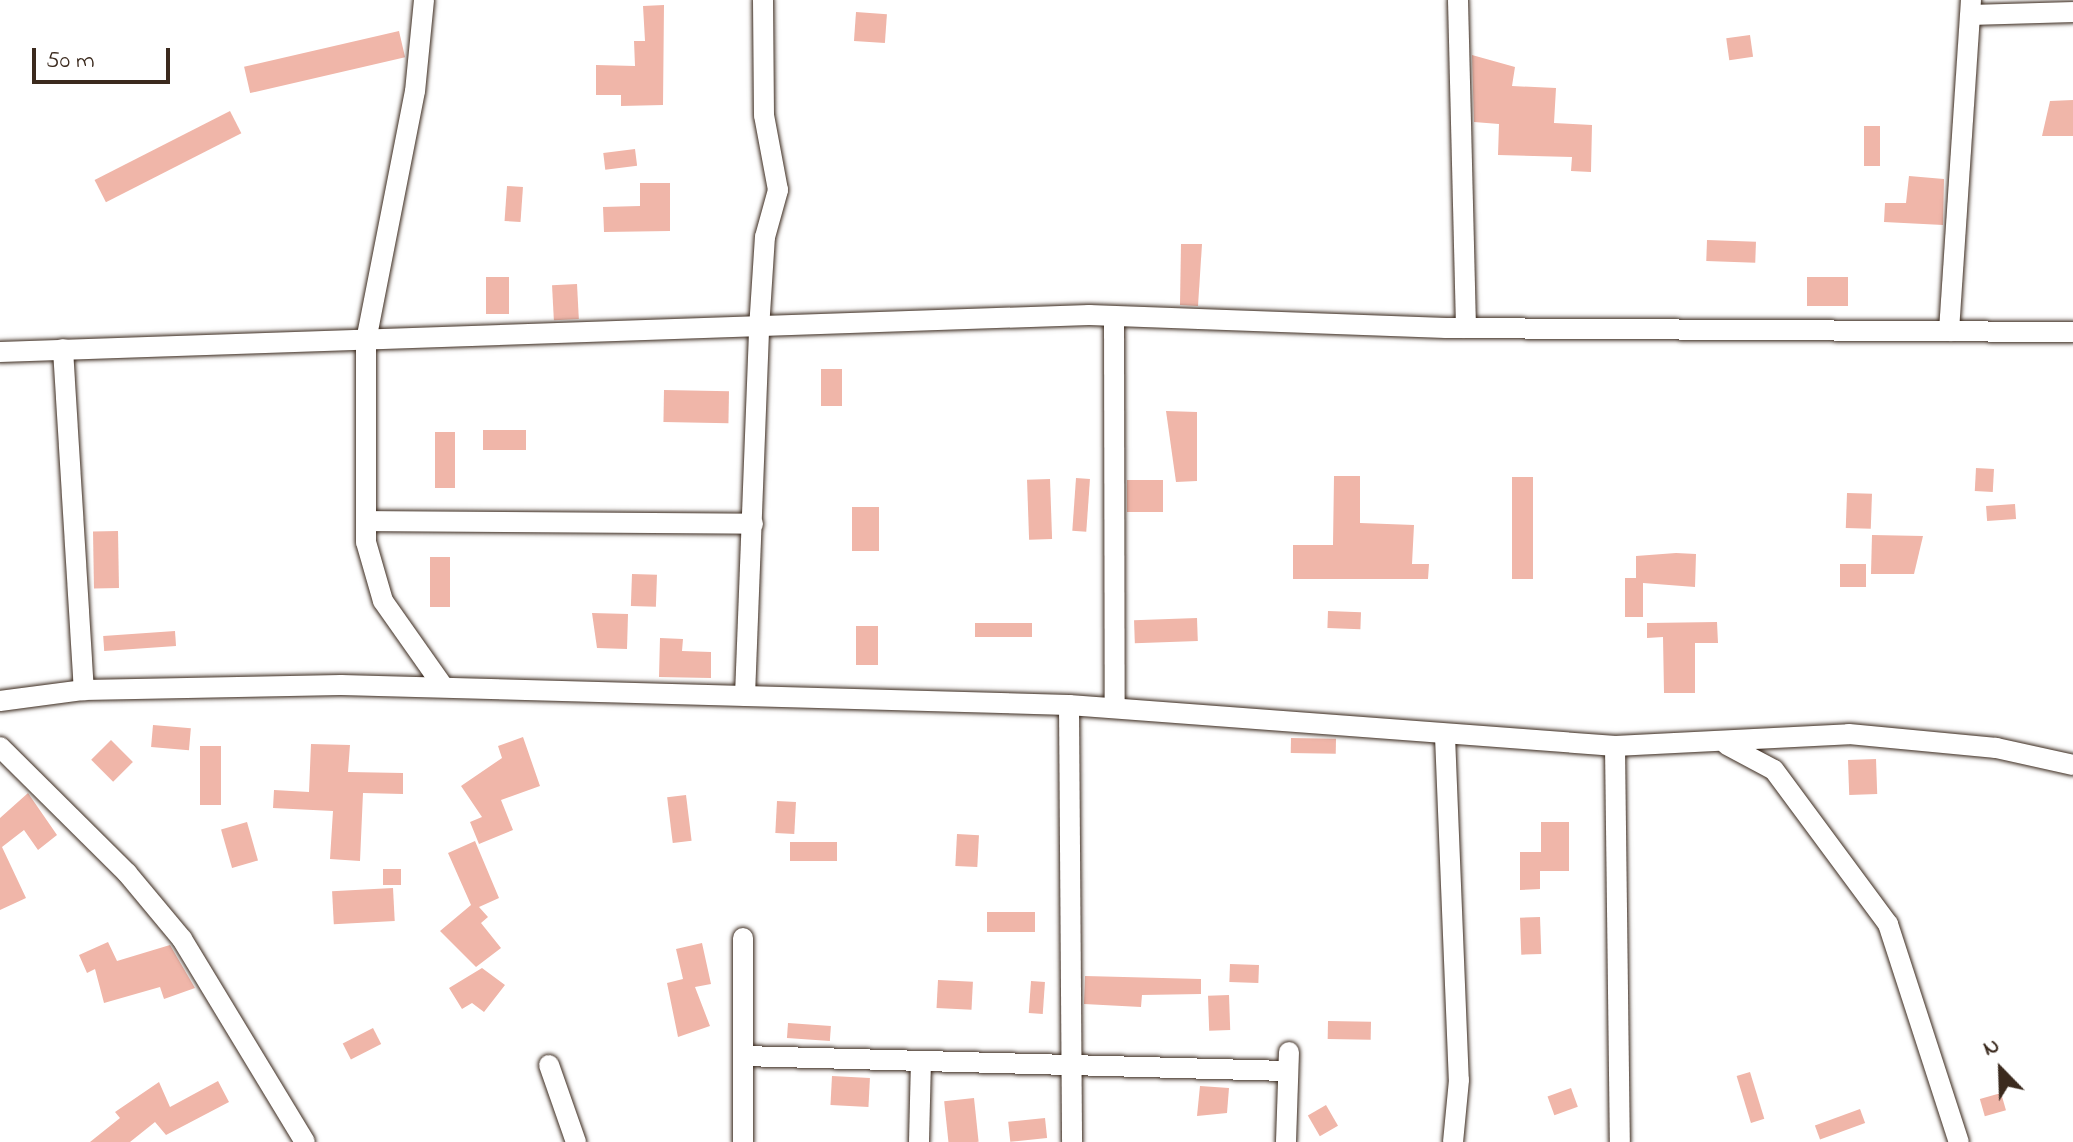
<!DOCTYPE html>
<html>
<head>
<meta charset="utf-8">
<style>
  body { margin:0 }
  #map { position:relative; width:2073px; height:1142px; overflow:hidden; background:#fff; font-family:"Indie Flower",sans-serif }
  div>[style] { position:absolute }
  .building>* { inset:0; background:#f0b6a9; transform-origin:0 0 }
  .roads { filter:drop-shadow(0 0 2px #3b2a1e) drop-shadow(0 0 2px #3b2a1e) }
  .minor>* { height:20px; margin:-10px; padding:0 10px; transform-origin:10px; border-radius:10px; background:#fff }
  span { translate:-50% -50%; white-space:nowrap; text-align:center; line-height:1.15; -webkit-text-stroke:6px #fff; paint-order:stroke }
  .north { position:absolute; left:1961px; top:1030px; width:80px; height:80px; -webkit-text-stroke:6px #fff; paint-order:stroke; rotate:337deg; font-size:22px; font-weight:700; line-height:32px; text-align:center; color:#3b2a1e }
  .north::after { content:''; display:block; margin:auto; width:28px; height:36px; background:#3b2a1e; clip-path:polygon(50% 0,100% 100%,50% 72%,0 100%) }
  .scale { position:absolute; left:32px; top:48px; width:138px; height:36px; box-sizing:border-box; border:4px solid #3b2a1e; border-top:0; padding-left:10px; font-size:24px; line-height:28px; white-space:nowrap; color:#3b2a1e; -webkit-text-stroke:6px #fff; paint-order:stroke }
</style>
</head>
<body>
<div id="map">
  <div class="building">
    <div style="clip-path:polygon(664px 5px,663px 105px,621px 106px,621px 95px,596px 95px,596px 65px,635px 66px,634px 41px,645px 41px,643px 6px)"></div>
    <div style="left:856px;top:12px;width:31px;height:29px;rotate:4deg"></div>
    <div style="left:399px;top:31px;width:27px;height:159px;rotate:77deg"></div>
    <div style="left:1750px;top:35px;width:22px;height:24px;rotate:82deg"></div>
    <div style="clip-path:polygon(1472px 55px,1515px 67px,1512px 86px,1556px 88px,1554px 123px,1592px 125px,1591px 172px,1571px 171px,1572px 157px,1498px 155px,1499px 124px,1474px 122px)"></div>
    <div style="clip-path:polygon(2073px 100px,2073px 136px,2042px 136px,2050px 101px)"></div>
    <div style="left:230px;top:111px;width:25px;height:152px;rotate:63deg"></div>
    <div style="left:1864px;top:126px;width:16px;height:40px"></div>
    <div style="left:635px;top:149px;width:17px;height:32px;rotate:83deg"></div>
    <div style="clip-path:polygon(1909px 176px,1944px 179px,1943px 225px,1884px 222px,1885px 203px,1906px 203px)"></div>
    <div style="clip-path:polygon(640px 183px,670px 183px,670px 231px,604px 232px,603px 207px,640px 206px)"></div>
    <div style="left:507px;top:186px;width:16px;height:35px;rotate:4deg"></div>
    <div style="left:1707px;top:240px;width:49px;height:21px;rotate:2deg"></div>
    <div style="clip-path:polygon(1181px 244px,1202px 244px,1198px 306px,1180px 305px)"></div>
    <div style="left:509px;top:277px;width:37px;height:23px;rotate:90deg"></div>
    <div style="left:1848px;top:277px;width:29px;height:41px;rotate:90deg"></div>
    <div style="left:577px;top:284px;width:35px;height:25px;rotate:87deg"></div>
    <div style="left:821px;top:369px;width:21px;height:37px"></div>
    <div style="left:664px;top:390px;width:65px;height:32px;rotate:1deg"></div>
    <div style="clip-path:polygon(1166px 411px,1197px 412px,1197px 481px,1176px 482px)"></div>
    <div style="left:483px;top:430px;width:43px;height:20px"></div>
    <div style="left:435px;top:432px;width:20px;height:56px"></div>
    <div style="left:1976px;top:468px;width:18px;height:23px;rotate:3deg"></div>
    <div style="clip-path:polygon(1334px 476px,1360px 476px,1360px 523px,1414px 525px,1412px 564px,1429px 564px,1428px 579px,1293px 579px,1293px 545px,1333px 545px)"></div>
    <div style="left:1512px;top:477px;width:21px;height:102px"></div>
    <div style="left:1076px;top:478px;width:14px;height:53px;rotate:4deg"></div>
    <div style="left:1050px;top:479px;width:60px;height:23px;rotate:88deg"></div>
    <div style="left:1127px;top:480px;width:36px;height:32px"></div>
    <div style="left:1847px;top:493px;width:25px;height:35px;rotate:2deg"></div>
    <div style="left:2015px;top:504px;width:15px;height:29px;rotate:86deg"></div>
    <div style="left:852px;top:507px;width:27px;height:44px"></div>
    <div style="left:118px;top:531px;width:57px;height:25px;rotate:89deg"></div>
    <div style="clip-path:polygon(1872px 535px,1923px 536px,1914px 574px,1871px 574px)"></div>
    <div style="clip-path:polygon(1676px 553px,1696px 554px,1695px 587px,1643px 583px,1643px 617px,1625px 617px,1625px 578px,1636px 578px,1636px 556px)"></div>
    <div style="left:430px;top:557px;width:20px;height:50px"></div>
    <div style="left:1840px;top:564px;width:26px;height:23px"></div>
    <div style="left:632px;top:574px;width:25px;height:32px;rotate:2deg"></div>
    <div style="left:1328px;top:611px;width:33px;height:17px;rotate:2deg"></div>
    <div style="clip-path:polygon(592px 613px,628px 614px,627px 649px,597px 648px)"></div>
    <div style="left:1197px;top:618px;width:23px;height:63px;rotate:88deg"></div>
    <div style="clip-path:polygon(1717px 622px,1718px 643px,1695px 643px,1695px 693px,1664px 693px,1663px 637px,1647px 638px,1647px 623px)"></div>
    <div style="left:1032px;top:623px;width:14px;height:57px;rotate:90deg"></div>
    <div style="left:856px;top:626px;width:22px;height:39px"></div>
    <div style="left:175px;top:631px;width:15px;height:72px;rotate:86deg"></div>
    <div style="clip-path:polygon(660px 638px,683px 639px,682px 651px,711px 652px,711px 678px,659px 677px)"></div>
    <div style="left:153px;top:725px;width:38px;height:22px;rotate:5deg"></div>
    <div style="clip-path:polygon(523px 737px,540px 786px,501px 800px,513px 830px,479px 844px,470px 822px,482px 817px,461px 786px,502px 758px,498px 746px)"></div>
    <div style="left:1291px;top:738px;width:45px;height:15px;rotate:1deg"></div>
    <div style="left:111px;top:740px;width:31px;height:28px;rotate:45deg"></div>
    <div style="clip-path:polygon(311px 744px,350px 745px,348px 772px,403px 773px,403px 794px,363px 793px,360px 861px,330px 859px,333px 811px,273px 808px,274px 790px,309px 792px)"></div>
    <div style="left:200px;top:746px;width:21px;height:59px"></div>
    <div style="left:1876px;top:759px;width:35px;height:28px;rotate:88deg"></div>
    <div style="clip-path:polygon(28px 793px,57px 835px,38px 850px,24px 830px,2px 847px,26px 898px,0 910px,0 818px)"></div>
    <div style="left:686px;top:795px;width:46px;height:19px;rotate:83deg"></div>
    <div style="left:777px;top:801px;width:19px;height:32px;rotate:3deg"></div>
    <div style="left:247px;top:822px;width:40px;height:27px;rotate:74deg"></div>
    <div style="clip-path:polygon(1541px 822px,1569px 822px,1569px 871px,1540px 871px,1540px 889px,1520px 890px,1520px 852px,1541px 852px)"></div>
    <div style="left:957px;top:834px;width:22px;height:32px;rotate:3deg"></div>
    <div style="clip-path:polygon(475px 841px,499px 898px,479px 907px,488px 917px,481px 923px,501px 948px,476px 967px,440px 931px,471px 905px,448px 853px)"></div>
    <div style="left:837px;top:842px;width:19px;height:47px;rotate:90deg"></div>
    <div style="left:383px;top:869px;width:18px;height:16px"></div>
    <div style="left:393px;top:888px;width:33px;height:61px;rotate:87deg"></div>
    <div style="left:987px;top:912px;width:48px;height:20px"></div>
    <div style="left:1540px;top:917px;width:37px;height:20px;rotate:88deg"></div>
    <div style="clip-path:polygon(108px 942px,117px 961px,170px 945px,195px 988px,164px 999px,160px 987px,104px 1003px,95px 969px,87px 973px,79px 955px)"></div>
    <div style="clip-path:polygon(702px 943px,711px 984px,695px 987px,710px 1026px,678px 1037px,667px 983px,683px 979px,676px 949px)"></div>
    <div style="left:1230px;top:964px;width:29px;height:18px;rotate:2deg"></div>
    <div style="clip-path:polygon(482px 968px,505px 985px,484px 1012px,472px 1003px,462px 1009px,449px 988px)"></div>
    <div style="clip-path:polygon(1085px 976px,1201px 979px,1201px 994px,1142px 995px,1141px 1007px,1084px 1004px)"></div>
    <div style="left:938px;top:980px;width:35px;height:28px;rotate:3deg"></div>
    <div style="left:1031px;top:981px;width:14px;height:32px;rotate:4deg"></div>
    <div style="left:1229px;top:995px;width:35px;height:21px;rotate:88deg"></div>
    <div style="left:1328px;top:1021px;width:43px;height:18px;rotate:1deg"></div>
    <div style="left:788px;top:1023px;width:43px;height:15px;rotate:4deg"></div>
    <div style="left:373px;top:1028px;width:18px;height:34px;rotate:63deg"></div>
    <div style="left:1750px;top:1072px;width:49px;height:14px;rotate:73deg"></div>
    <div style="left:832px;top:1076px;width:38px;height:29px;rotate:3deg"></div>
    <div style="clip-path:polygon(218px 1081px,229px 1102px,166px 1135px,155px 1122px,130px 1142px,90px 1142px,120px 1118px,115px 1112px,159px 1082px,170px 1107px)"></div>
    <div style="clip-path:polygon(1200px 1086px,1229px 1088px,1227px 1113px,1197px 1116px)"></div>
    <div style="left:1571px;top:1088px;width:20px;height:25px;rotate:70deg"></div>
    <div style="left:2001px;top:1093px;width:18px;height:22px;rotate:74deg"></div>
    <div style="left:974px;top:1098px;width:44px;height:30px;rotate:84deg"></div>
    <div style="left:1326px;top:1105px;width:24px;height:21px;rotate:60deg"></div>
    <div style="left:1860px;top:1109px;width:15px;height:48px;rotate:70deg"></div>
    <div style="left:1045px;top:1118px;width:20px;height:37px;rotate:84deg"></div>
  </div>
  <div class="roads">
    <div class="minor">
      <div style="left:424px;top:0;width:91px;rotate:95.6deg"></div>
      <div style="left:415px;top:91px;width:255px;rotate:101.1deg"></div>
      <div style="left:366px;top:341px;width:201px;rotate:90deg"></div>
      <div style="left:366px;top:542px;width:61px;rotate:73.9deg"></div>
      <div style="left:383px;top:601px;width:104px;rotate:54.8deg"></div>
      <div style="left:1458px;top:0;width:328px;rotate:88.6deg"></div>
      <div style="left:1971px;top:15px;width:102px;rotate:-1.7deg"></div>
      <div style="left:1114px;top:319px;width:387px;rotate:89.9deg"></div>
      <div style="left:1949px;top:331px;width:332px;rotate:-86.2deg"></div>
      <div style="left:63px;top:349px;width:342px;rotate:86.5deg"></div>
      <div style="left:0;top:352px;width:1090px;rotate:-1.95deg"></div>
      <div style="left:1089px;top:315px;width:357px;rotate:2.1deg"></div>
      <div style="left:1446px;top:328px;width:627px;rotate:0.37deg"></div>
      <div style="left:366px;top:521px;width:387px;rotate:0.4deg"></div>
      <div style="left:745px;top:696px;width:367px;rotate:-87.8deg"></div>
      <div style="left:759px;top:329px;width:92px;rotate:-86.3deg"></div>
      <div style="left:765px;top:237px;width:49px;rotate:-74.5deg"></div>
      <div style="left:778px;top:190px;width:76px;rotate:-100.6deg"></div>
      <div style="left:764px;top:115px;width:115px;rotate:-90.5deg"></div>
      <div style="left:0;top:701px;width:85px;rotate:-7.5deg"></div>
      <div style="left:84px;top:690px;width:257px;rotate:-1.1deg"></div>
      <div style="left:341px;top:685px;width:728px;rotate:1.57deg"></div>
      <div style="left:1069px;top:705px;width:548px;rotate:4.29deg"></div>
      <div style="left:1615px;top:746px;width:234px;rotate:-2.9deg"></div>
      <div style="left:1849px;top:734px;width:148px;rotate:5.4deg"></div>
      <div style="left:1996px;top:748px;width:79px;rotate:12.4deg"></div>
      <div style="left:1069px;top:705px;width:437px;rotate:89.6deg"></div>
      <div style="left:1445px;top:736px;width:344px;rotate:87.7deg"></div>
      <div style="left:1459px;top:1080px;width:62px;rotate:95.5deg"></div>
      <div style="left:1727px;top:745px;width:53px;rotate:28deg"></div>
      <div style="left:1774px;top:770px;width:192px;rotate:53.5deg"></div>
      <div style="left:1888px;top:924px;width:229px;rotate:72deg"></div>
      <div style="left:1615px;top:746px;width:396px;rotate:89.3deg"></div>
      <div style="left:0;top:747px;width:179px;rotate:44.8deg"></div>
      <div style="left:127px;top:873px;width:86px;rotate:50.2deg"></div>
      <div style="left:182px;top:939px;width:237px;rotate:58.8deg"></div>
      <div style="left:743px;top:938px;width:204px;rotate:90deg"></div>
      <div style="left:743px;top:1056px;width:545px;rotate:1.58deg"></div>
      <div style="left:549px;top:1065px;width:82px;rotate:70.7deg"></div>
      <div style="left:919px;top:1142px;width:80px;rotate:-88.6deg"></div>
      <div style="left:1286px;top:1142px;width:90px;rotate:-88.1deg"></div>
    </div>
  </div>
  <div class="north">N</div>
  <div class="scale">50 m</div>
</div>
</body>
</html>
